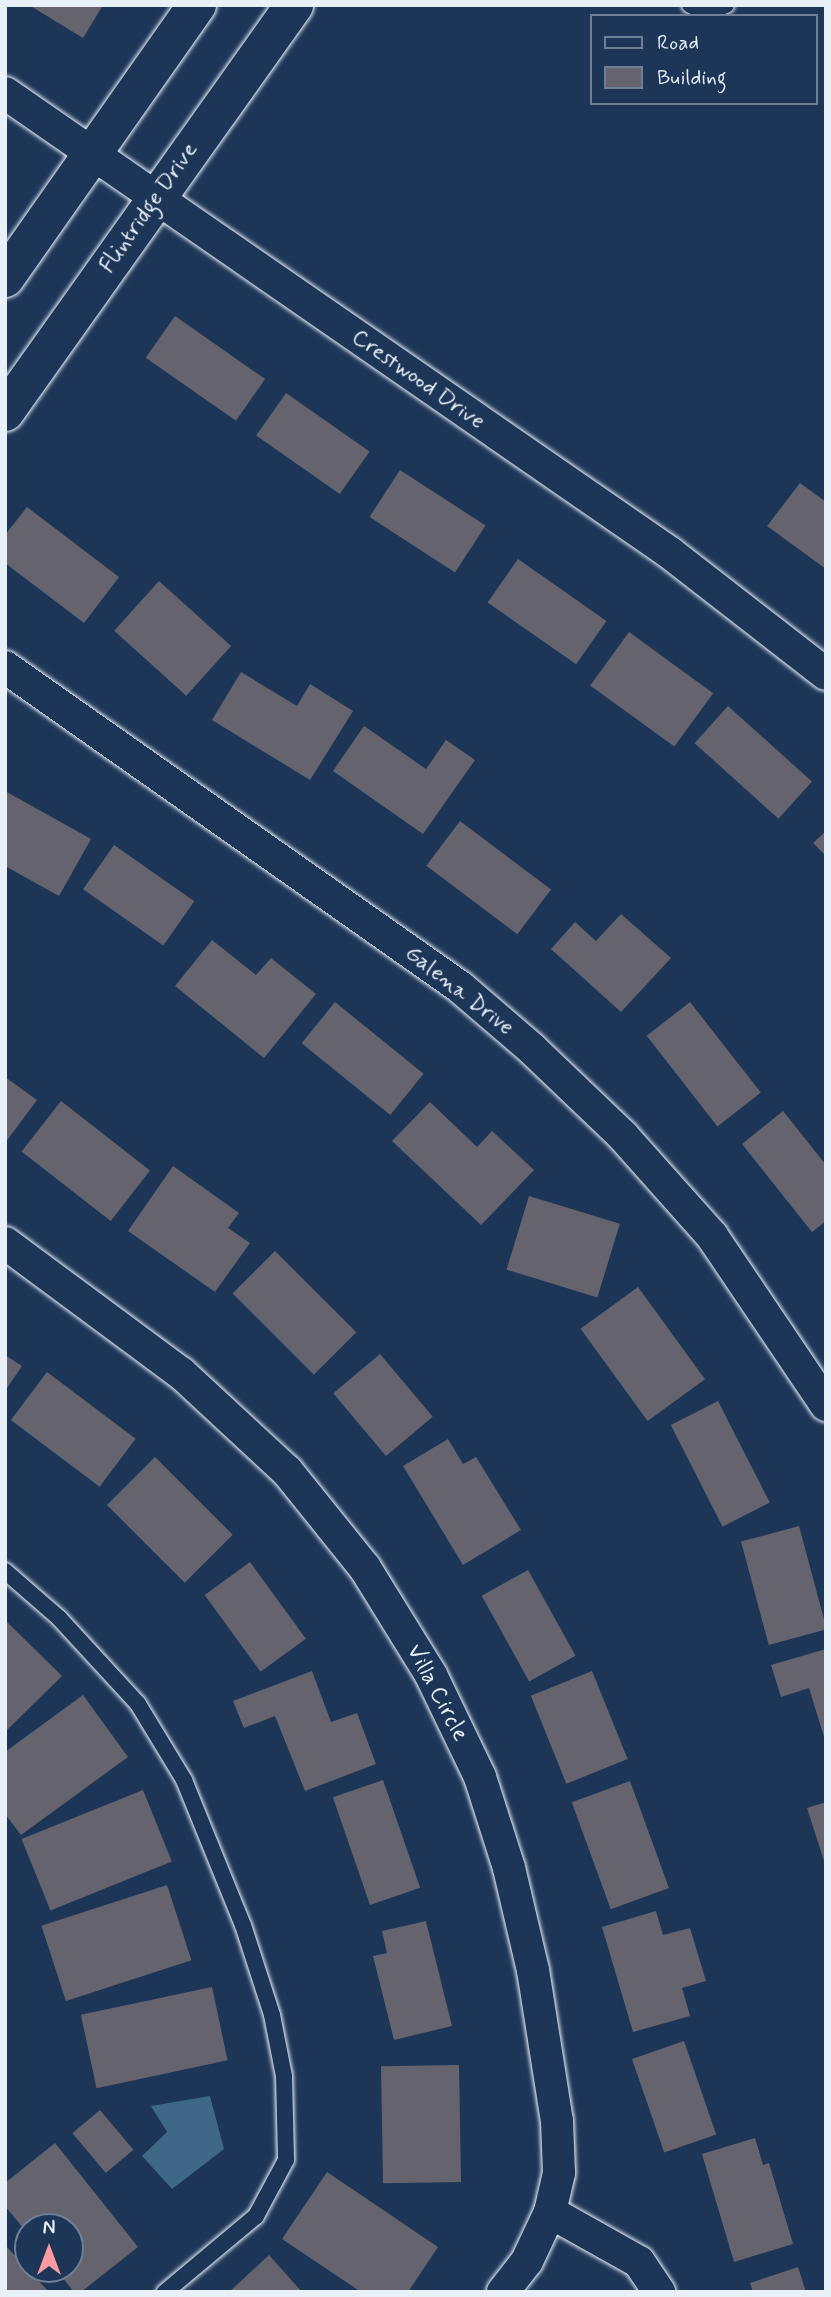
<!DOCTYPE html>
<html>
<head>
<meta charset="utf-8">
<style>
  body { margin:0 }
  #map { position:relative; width:831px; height:2297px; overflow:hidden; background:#1d3557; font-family:Mynerve,sans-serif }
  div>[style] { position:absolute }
  .water>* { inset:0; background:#3e6885 }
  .building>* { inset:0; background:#65646e; transform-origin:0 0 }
  .roads { filter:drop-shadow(0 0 2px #e8f1f8) drop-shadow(0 0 2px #e8f1f8) }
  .lane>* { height:16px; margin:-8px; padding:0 8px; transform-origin:8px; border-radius:8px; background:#1d3557 }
  .street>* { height:32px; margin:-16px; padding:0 16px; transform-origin:16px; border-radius:16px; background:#1d3557 }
  .secondary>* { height:38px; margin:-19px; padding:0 19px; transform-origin:19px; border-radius:19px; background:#1d3557 }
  span { translate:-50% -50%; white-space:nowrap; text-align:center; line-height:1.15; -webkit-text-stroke:6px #1d3557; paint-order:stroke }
  .street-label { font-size:23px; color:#e8f1f8 }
  .frame { position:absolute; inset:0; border:7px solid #e8f1f8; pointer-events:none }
  .legend { position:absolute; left:590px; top:14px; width:228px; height:91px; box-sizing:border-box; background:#1d3557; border:2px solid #6e8097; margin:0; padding:9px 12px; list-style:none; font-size:21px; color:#e8f1f8 }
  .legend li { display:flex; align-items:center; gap:14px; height:35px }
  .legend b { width:35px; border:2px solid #6e8097 }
  .north { position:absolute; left:14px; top:2213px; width:70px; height:70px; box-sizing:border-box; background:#1d3557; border:2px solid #6e8097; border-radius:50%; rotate:0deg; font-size:19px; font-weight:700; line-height:28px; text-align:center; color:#e8f1f8 }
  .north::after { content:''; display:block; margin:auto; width:24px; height:32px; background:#ff9aa2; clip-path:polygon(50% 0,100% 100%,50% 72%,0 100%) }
</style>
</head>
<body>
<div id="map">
  <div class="water">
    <div style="clip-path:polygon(210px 2096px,224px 2149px,172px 2189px,142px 2156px,167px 2132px,151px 2106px)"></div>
  </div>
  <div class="building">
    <div style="clip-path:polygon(29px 5px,103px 5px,83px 38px)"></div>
    <div style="left:175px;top:316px;width:110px;height:51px;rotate:35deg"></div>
    <div style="left:286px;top:393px;width:102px;height:52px;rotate:35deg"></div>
    <div style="left:400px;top:470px;width:102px;height:56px;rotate:33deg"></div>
    <div style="clip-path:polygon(800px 483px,826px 502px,826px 569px,767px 526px)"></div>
    <div style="clip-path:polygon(27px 507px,119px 577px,84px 623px,5px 563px,5px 535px)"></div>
    <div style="left:518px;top:559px;width:108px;height:53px;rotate:35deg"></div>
    <div style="left:159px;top:581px;width:97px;height:67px;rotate:42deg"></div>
    <div style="left:629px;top:632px;width:104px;height:66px;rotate:36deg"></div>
    <div style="clip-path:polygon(241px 672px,297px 706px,310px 684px,353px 711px,310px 780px,212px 720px)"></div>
    <div style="left:728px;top:706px;width:113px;height:50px;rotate:42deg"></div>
    <div style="clip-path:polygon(364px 726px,426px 769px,446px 740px,475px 760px,423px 834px,333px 771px)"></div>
    <div style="clip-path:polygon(5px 791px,91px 839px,59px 896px,5px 866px)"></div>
    <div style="left:460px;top:821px;width:114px;height:56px;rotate:37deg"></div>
    <div style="clip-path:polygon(826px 831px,826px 856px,813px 843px)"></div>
    <div style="left:114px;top:845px;width:98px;height:54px;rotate:35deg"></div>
    <div style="clip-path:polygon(621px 914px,671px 958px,621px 1012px,551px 949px,575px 922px,596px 941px)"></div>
    <div style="clip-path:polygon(212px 940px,256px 975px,271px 958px,316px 994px,264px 1058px,175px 986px)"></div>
    <div style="left:335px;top:1002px;width:114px;height:53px;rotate:39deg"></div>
    <div style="left:690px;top:1002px;width:115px;height:55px;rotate:52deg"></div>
    <div style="clip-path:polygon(5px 1077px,37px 1100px,5px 1143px)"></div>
    <div style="left:61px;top:1101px;width:113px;height:64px;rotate:38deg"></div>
    <div style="clip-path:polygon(430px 1102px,477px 1147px,492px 1131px,534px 1170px,481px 1225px,392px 1141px)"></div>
    <div style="clip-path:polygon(783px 1111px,826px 1165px,826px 1221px,812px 1232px,742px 1144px)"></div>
    <div style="clip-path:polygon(173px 1166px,239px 1213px,228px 1228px,250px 1243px,215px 1292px,128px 1231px)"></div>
    <div style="left:529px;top:1196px;width:95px;height:77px;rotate:17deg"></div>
    <div style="left:275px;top:1251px;width:115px;height:60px;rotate:45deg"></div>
    <div style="left:638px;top:1287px;width:114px;height:71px;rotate:54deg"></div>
    <div style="left:380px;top:1354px;width:82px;height:61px;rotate:50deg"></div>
    <div style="clip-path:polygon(5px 1355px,22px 1366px,5px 1391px)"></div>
    <div style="left:47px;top:1372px;width:111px;height:60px;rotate:37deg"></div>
    <div style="left:718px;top:1401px;width:114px;height:53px;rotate:63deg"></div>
    <div style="clip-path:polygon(448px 1439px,463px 1464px,476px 1457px,521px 1530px,463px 1565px,403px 1466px)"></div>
    <div style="left:155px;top:1457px;width:110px;height:68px;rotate:45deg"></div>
    <div style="left:799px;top:1526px;width:107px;height:60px;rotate:75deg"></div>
    <div style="left:250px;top:1562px;width:95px;height:56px;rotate:54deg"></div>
    <div style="left:528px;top:1570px;width:98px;height:53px;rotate:61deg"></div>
    <div style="clip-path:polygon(5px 1620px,62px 1676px,5px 1732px)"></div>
    <div style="clip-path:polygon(826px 1649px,826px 1740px,825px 1740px,809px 1688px,781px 1697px,771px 1665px)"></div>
    <div style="clip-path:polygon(312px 1671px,331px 1722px,357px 1713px,376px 1764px,305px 1791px,275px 1716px,244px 1728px,233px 1701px)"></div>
    <div style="left:592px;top:1671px;width:95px;height:66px;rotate:68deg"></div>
    <div style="clip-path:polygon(83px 1695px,128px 1757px,21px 1835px,5px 1814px,5px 1752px)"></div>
    <div style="left:383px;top:1780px;width:114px;height:53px;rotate:71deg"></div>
    <div style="left:630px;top:1781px;width:114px;height:62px;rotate:70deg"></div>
    <div style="left:143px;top:1790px;width:77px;height:131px;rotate:68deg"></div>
    <div style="clip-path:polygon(826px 1802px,826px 1864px,825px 1864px,807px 1808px)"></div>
    <div style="left:167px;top:1885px;width:79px;height:132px;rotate:72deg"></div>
    <div style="clip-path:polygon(656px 1911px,663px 1935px,690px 1928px,706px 1981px,682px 1988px,690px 2016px,633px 2032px,602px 1927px)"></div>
    <div style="clip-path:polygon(426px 1921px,452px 2026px,394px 2040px,373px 1956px,387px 1953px,382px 1931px)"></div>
    <div style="left:212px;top:1987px;width:75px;height:134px;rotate:78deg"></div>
    <div style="left:684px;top:2041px;width:99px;height:55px;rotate:71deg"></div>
    <div style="left:459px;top:2065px;width:117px;height:78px;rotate:89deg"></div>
    <div style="left:100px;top:2110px;width:52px;height:36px;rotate:50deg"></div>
    <div style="clip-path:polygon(755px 2138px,763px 2165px,769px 2163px,793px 2244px,734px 2262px,702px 2154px)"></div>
    <div style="clip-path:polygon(55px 2143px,138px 2247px,81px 2292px,74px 2292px,56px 2269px,70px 2269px,70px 2227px,28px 2227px,28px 2234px,5px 2206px,5px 2183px)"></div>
    <div style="clip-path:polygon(327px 2172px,438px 2247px,408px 2292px,361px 2292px,282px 2239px)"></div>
    <div style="clip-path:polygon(5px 2245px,49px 2292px,5px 2292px)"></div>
    <div style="clip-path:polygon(269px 2255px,302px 2292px,229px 2292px)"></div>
    <div style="clip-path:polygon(798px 2267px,806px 2292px,753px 2292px,750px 2283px)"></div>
  </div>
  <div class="roads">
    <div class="lane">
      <div style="left:690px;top:5px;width:17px;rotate:24deg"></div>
      <div style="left:706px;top:12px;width:21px;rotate:-19deg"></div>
      <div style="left:5px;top:1571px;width:72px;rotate:41deg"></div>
      <div style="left:59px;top:1618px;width:117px;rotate:47.4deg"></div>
      <div style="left:138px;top:1704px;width:89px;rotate:58.8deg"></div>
      <div style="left:184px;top:1780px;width:157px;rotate:67.9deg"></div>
      <div style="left:243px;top:1925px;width:95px;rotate:72.1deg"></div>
      <div style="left:272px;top:2015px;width:62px;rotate:78.9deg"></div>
      <div style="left:284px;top:2076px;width:84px;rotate:88.6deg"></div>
      <div style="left:286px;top:2160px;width:64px;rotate:118.2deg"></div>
      <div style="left:256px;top:2216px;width:119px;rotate:140.1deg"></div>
    </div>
    <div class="street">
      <div style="left:5px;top:93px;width:809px;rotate:34.67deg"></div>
      <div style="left:670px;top:553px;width:197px;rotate:37.8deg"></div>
      <div style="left:5px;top:667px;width:556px;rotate:35.12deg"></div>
      <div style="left:460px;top:987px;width:95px;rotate:40.7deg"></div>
      <div style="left:532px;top:1049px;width:126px;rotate:43.7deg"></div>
      <div style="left:623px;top:1136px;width:134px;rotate:48.3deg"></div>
      <div style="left:712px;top:1236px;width:204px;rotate:56deg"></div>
      <div style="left:5px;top:1243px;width:219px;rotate:36.5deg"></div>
      <div style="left:181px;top:1373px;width:144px;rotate:42.8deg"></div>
      <div style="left:287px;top:1471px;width:124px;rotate:51.2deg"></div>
      <div style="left:365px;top:1568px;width:126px;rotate:58.3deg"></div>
      <div style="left:431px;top:1675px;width:113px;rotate:64.3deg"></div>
      <div style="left:480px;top:1777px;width:96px;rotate:72.3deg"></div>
      <div style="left:509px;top:1868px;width:105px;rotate:76.8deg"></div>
      <div style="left:533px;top:1970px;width:153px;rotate:81deg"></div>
      <div style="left:557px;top:2121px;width:52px;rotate:87.8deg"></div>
      <div style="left:559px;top:2173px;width:40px;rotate:103deg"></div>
      <div style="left:550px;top:2212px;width:54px;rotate:115.1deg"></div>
      <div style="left:527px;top:2261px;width:39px;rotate:128deg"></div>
      <div style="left:550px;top:2212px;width:102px;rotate:29.3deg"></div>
      <div style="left:639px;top:2262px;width:36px;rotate:56deg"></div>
    </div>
    <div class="secondary">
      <div style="left:5px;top:278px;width:334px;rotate:-54.9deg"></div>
      <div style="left:5px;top:412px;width:499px;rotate:-54.6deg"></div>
    </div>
  </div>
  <div class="street-label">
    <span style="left:149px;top:208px;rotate:-55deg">Flintridge Drive</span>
    <span style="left:418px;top:380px;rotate:35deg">Crestwood Drive</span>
    <span style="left:459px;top:991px;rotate:38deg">Galena Drive</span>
    <span style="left:437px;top:1693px;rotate:62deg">Villa Circle</span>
  </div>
  <div class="frame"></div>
  <ul class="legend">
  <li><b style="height:9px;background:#1d3557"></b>Road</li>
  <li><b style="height:19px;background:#65646e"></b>Building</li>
  </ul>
  <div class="north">N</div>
</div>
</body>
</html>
